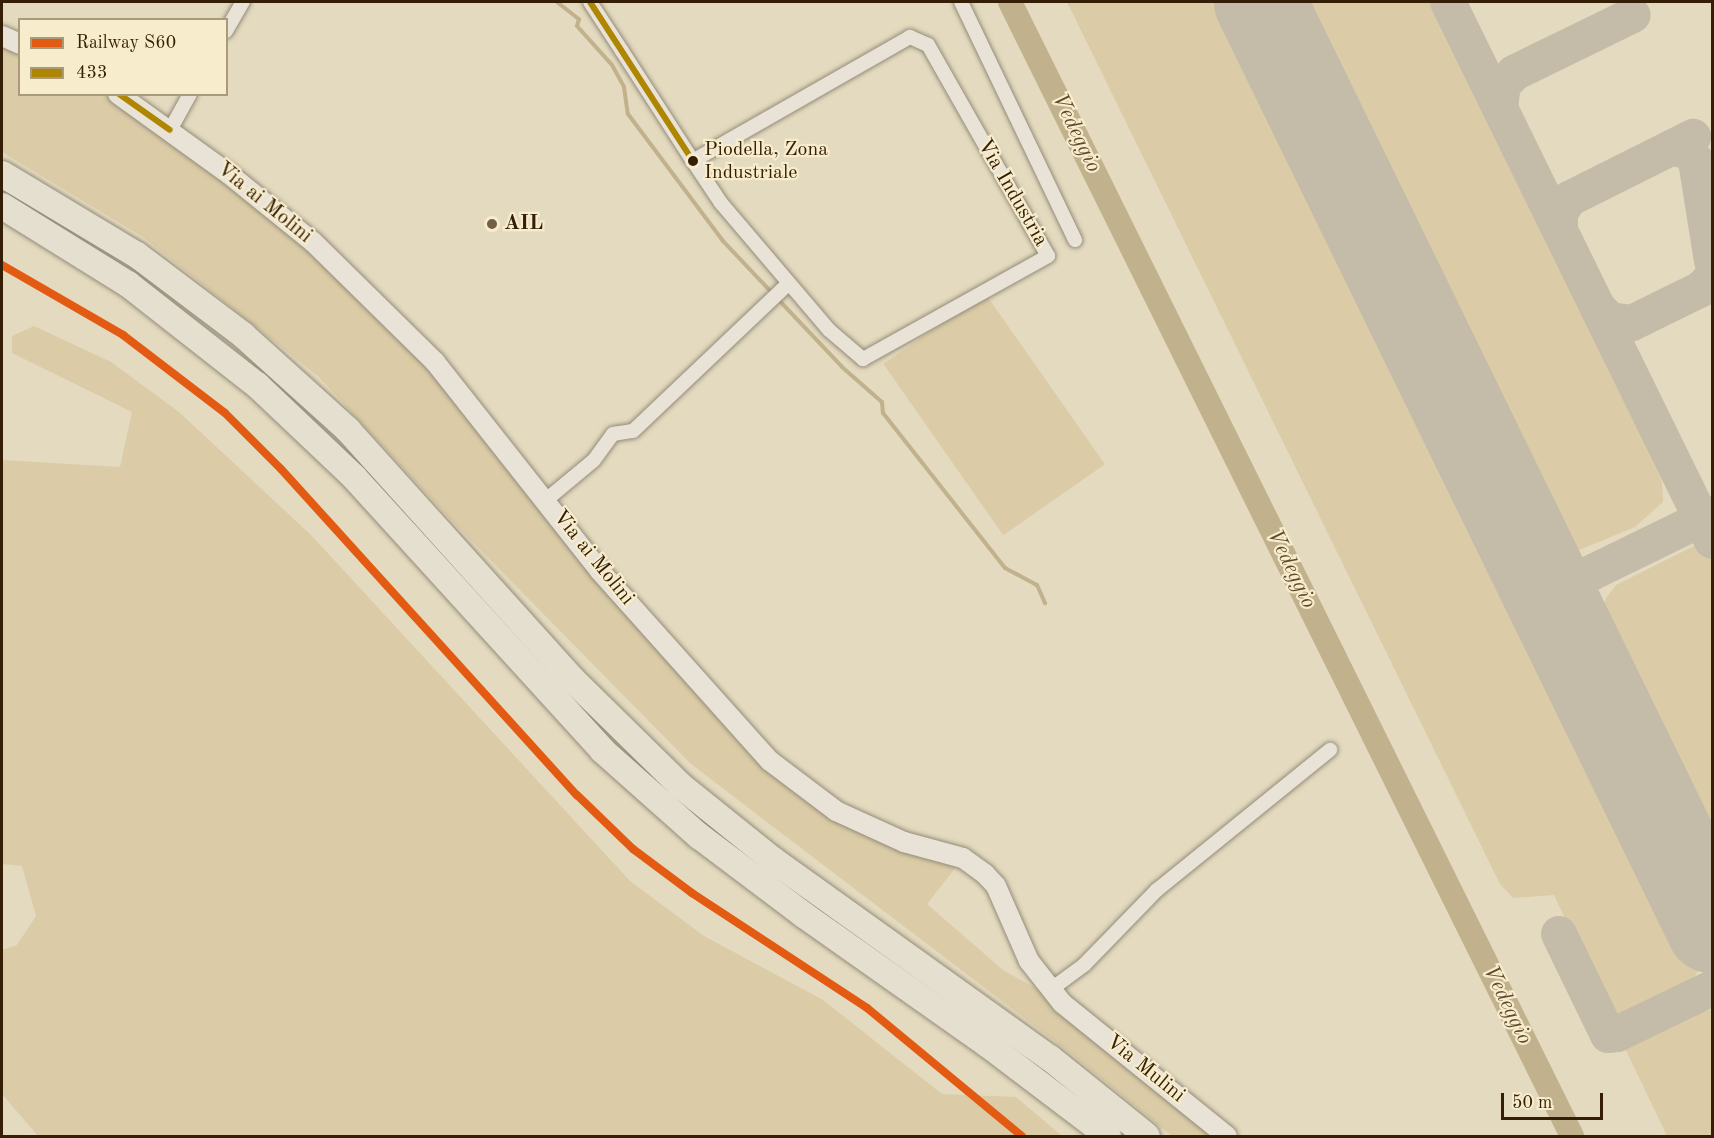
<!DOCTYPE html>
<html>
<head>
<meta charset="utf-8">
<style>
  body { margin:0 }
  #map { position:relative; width:1714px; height:1138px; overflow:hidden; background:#e4dabf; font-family:"Old Standard TT",serif }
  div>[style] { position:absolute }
  .green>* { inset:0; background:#dbcca7; transform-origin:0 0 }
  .stream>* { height:4px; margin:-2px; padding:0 2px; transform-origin:2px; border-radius:2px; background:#c1b18c }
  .river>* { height:24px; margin:-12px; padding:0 12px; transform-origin:12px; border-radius:12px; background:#c1b18c }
  .taxiway>* { height:36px; margin:-18px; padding:0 18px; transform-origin:18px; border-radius:18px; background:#c4bca9 }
  .runway>* { height:92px; margin:-46px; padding:0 46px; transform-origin:46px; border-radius:46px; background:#c4bca9 }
  .roads { filter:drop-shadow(0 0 2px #948c7a) drop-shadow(0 0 2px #948c7a) }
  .street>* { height:14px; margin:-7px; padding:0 7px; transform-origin:7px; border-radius:7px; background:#e8e3d6 }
  .secondary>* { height:20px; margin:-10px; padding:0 10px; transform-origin:10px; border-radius:10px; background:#e8e3d6 }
  .highway>* { height:26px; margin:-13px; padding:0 13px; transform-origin:13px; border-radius:13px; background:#e4dfcf }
  .bus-1>* { height:6px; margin:-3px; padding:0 3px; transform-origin:3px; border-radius:3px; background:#ae8602 }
  .rail-1>* { height:8px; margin:-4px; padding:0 4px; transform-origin:4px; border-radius:4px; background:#e35a13 }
  .dots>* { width:16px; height:16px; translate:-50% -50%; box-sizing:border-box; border:3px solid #f7eccc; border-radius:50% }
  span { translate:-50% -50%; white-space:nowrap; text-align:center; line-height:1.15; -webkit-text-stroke:4.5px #f7eccc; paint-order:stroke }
  .bus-label { font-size:20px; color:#341e05 }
  .left { translate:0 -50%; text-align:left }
  .street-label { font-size:21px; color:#341e05 }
  .poi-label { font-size:21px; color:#341e05; font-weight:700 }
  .water-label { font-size:22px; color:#604b2d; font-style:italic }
  .frame { position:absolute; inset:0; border:3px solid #341e05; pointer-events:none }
  .legend { position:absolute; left:18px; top:18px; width:210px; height:78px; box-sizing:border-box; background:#f7eccc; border:2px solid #a99a7c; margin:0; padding:8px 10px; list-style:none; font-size:18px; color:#341e05 }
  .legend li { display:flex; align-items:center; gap:12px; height:30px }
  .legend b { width:30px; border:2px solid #a99a7c }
  .scale { position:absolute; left:1501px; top:1093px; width:102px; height:27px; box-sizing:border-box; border:3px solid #341e05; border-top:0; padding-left:8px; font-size:18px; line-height:21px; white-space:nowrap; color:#341e05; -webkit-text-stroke:4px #f7eccc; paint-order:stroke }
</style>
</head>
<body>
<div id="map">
  <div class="green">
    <div style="clip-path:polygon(1067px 2px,1227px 2px,1700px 967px,1686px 993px,1618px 1023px,1613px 1020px,1554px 895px,1513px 898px,1500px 884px)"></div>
    <div style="clip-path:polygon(1295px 2px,1431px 2px,1639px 426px,1662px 482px,1663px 502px,1635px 527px,1579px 550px,1569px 548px,1557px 534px)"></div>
    <div style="clip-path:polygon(2px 36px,19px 44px,20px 94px,118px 95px,229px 174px,435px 362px,546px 500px,799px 786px,963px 858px,927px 904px,1003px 970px,1062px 1003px,1228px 1136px,1172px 1136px,1074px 1056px,691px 764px,453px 522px,319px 377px,143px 237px,2px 152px)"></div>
    <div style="left:985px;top:293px;width:209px;height:124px;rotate:55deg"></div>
    <div style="clip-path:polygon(34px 326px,111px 362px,179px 412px,312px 536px,630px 881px,704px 936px,823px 1000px,942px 1094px,1016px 1097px,1062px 1136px,38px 1136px,2px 1094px,2px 950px,17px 945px,36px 916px,22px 866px,2px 864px,2px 460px,120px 467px,132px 412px,12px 353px,12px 336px)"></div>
    <div style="clip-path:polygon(1712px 537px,1712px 851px,1604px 630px,1602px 614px,1606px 598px,1616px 585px)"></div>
    <div style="clip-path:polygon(1695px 1007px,1712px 1011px,1712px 1136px,1667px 1136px,1621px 1040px)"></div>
  </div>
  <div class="stream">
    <div style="left:557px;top:2px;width:28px;rotate:38deg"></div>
    <div style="left:579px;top:19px;width:7px;rotate:106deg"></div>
    <div style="left:577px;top:26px;width:52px;rotate:48.1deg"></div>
    <div style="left:612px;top:65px;width:25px;rotate:61deg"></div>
    <div style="left:624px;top:87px;width:27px;rotate:82deg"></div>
    <div style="left:628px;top:114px;width:159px;rotate:53.2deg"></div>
    <div style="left:723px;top:241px;width:173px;rotate:46.6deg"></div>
    <div style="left:842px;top:367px;width:53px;rotate:41.2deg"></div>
    <div style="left:882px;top:402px;width:11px;rotate:85deg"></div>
    <div style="left:883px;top:413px;width:197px;rotate:51.8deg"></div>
    <div style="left:1005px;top:568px;width:36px;rotate:28deg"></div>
    <div style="left:1037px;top:585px;width:20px;rotate:66deg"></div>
  </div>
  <div class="river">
    <div style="left:1010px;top:2px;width:1266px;rotate:63.64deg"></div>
  </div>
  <div class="taxiway">
    <div style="left:1261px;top:2px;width:14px;rotate:69deg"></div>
    <div style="left:1448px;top:2px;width:600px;rotate:63.9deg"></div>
    <div style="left:1500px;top:108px;width:23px;rotate:-83deg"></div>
    <div style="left:1503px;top:85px;width:16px;rotate:-47deg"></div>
    <div style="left:1514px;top:73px;width:132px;rotate:-26deg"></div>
    <div style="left:1669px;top:149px;width:16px"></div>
    <div style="left:1685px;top:149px;width:16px;rotate:47deg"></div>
    <div style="left:1696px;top:161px;width:101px;rotate:80.9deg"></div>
    <div style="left:1560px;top:229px;width:16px;rotate:-90deg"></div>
    <div style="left:1560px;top:213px;width:17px;rotate:-57deg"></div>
    <div style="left:1569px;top:199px;width:139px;rotate:-26.6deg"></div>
    <div style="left:1598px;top:308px;width:17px;rotate:45deg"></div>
    <div style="left:1610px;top:320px;width:22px;rotate:8deg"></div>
    <div style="left:1632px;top:323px;width:77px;rotate:-26.2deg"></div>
    <div style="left:1701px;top:289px;width:16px;rotate:-47deg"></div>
    <div style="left:1529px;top:548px;width:35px;rotate:47deg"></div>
    <div style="left:1553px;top:574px;width:15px;rotate:16deg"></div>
    <div style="left:1567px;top:578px;width:22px;rotate:-10deg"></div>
    <div style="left:1589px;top:574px;width:14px;rotate:146deg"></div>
    <div style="left:1577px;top:582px;width:22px;rotate:117deg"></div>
    <div style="left:1567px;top:602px;width:14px;rotate:90deg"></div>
    <div style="left:1567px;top:616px;width:26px;rotate:72deg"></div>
    <div style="left:1589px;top:574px;width:137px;rotate:-26deg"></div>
    <div style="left:1559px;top:934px;width:112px;rotate:64.1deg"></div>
    <div style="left:1608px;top:1035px;width:9px;rotate:-6deg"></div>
    <div style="left:1617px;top:1034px;width:106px;rotate:-25.8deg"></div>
  </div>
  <div class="runway">
    <div style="left:1260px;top:2px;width:1030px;rotate:63.96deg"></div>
  </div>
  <div class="roads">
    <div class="street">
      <div style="left:590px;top:2px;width:59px;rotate:56.9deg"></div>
      <div style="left:622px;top:51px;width:131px;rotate:57.2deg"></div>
      <div style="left:693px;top:161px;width:50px;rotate:56.3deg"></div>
      <div style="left:721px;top:203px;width:167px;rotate:49.6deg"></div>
      <div style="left:829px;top:330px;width:45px;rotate:40.5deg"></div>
      <div style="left:863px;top:359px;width:212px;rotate:-29.1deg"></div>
      <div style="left:1048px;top:256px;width:243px;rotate:-119.6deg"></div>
      <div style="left:928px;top:45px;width:20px;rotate:-156deg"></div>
      <div style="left:910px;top:37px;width:250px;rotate:150.3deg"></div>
      <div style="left:961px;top:2px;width:264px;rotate:64.4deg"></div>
      <div style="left:226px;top:31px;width:34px;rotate:-60deg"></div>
      <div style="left:170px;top:130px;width:41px;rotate:-60.9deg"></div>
      <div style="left:546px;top:500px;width:62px;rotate:-39.8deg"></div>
      <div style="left:594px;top:460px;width:32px;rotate:-54deg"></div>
      <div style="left:613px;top:434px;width:20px;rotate:-9deg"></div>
      <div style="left:633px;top:431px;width:214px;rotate:-43.5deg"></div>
      <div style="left:1050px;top:990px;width:42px;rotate:-36.3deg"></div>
      <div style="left:1084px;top:965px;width:105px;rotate:-45.8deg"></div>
      <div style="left:1157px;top:890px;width:223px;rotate:-39deg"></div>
    </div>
    <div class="secondary">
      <div style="left:2px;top:36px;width:20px;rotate:24deg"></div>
      <div style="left:118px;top:94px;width:137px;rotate:35.8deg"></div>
      <div style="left:229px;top:174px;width:108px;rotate:39deg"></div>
      <div style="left:313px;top:242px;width:171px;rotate:44.5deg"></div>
      <div style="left:435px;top:362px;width:266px;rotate:51.7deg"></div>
      <div style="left:600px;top:571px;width:255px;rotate:48.2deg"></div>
      <div style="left:770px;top:761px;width:83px;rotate:37.1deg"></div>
      <div style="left:836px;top:811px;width:75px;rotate:24.5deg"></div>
      <div style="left:904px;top:842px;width:61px;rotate:15.2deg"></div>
      <div style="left:963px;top:858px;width:27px;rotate:36deg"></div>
      <div style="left:985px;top:874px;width:16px;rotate:47deg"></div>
      <div style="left:996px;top:886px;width:82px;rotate:66.3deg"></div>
      <div style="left:1029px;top:961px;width:53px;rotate:51.8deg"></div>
      <div style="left:1062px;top:1003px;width:212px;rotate:38.9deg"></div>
    </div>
    <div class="highway">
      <div style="left:2px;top:174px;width:157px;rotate:31deg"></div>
      <div style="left:137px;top:255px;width:133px;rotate:37deg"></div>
      <div style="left:243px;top:335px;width:142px;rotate:42.1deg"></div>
      <div style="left:348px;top:430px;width:335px;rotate:48deg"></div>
      <div style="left:572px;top:679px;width:153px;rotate:44.5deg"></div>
      <div style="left:681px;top:786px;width:118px;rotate:38.8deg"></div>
      <div style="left:773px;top:860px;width:340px;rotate:35.6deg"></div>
      <div style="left:1050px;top:1058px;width:124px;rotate:38.8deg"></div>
      <div style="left:2px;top:206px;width:148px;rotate:31.8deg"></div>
      <div style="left:128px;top:284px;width:164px;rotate:38.1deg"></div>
      <div style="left:257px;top:385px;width:134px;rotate:43.5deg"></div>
      <div style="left:354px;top:477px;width:369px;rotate:47.7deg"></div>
      <div style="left:602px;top:750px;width:130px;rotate:41.6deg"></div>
      <div style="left:699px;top:836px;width:131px;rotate:37deg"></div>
      <div style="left:804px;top:915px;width:224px;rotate:35.2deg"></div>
      <div style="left:987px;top:1044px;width:152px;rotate:37.2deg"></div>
    </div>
  </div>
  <div class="bus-1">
    <div style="left:590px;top:2px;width:189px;rotate:57.1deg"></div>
    <div style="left:119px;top:94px;width:62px;rotate:35.2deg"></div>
  </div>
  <div class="rail-1">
    <div style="left:2px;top:265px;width:140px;rotate:30deg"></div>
    <div style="left:123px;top:335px;width:128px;rotate:37.4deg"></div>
    <div style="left:225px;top:413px;width:79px;rotate:45deg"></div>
    <div style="left:281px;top:469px;width:440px;rotate:47.8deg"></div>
    <div style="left:577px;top:795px;width:78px;rotate:44deg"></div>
    <div style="left:633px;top:849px;width:74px;rotate:36.7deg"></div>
    <div style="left:692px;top:893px;width:209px;rotate:33.3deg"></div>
    <div style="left:867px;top:1008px;width:201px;rotate:39.6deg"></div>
  </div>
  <div class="dots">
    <div style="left:693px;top:161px;background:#341e05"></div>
    <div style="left:492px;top:224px;background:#726046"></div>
  </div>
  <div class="bus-label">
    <span class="left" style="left:704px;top:162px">Piodella, Zona<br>Industriale</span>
  </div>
  <div class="street-label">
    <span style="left:1012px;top:193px;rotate:60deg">Via Industria</span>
    <span style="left:264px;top:203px;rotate:39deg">Via ai Molini</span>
    <span style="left:593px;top:558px;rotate:51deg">Via ai Molini</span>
    <span style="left:1145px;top:1069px;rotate:39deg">Via Mulini</span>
  </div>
  <div class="poi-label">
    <span class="left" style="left:504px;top:224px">AIL</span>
  </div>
  <div class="water-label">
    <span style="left:1076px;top:133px;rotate:64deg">Vedeggio</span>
    <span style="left:1291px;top:569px;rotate:64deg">Vedeggio</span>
    <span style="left:1507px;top:1005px;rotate:64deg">Vedeggio</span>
  </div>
  <div class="frame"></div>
  <ul class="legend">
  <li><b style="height:8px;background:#e35a13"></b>Railway S60</li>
  <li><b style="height:8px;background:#ae8602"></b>433</li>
  </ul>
  <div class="scale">50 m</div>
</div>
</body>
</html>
